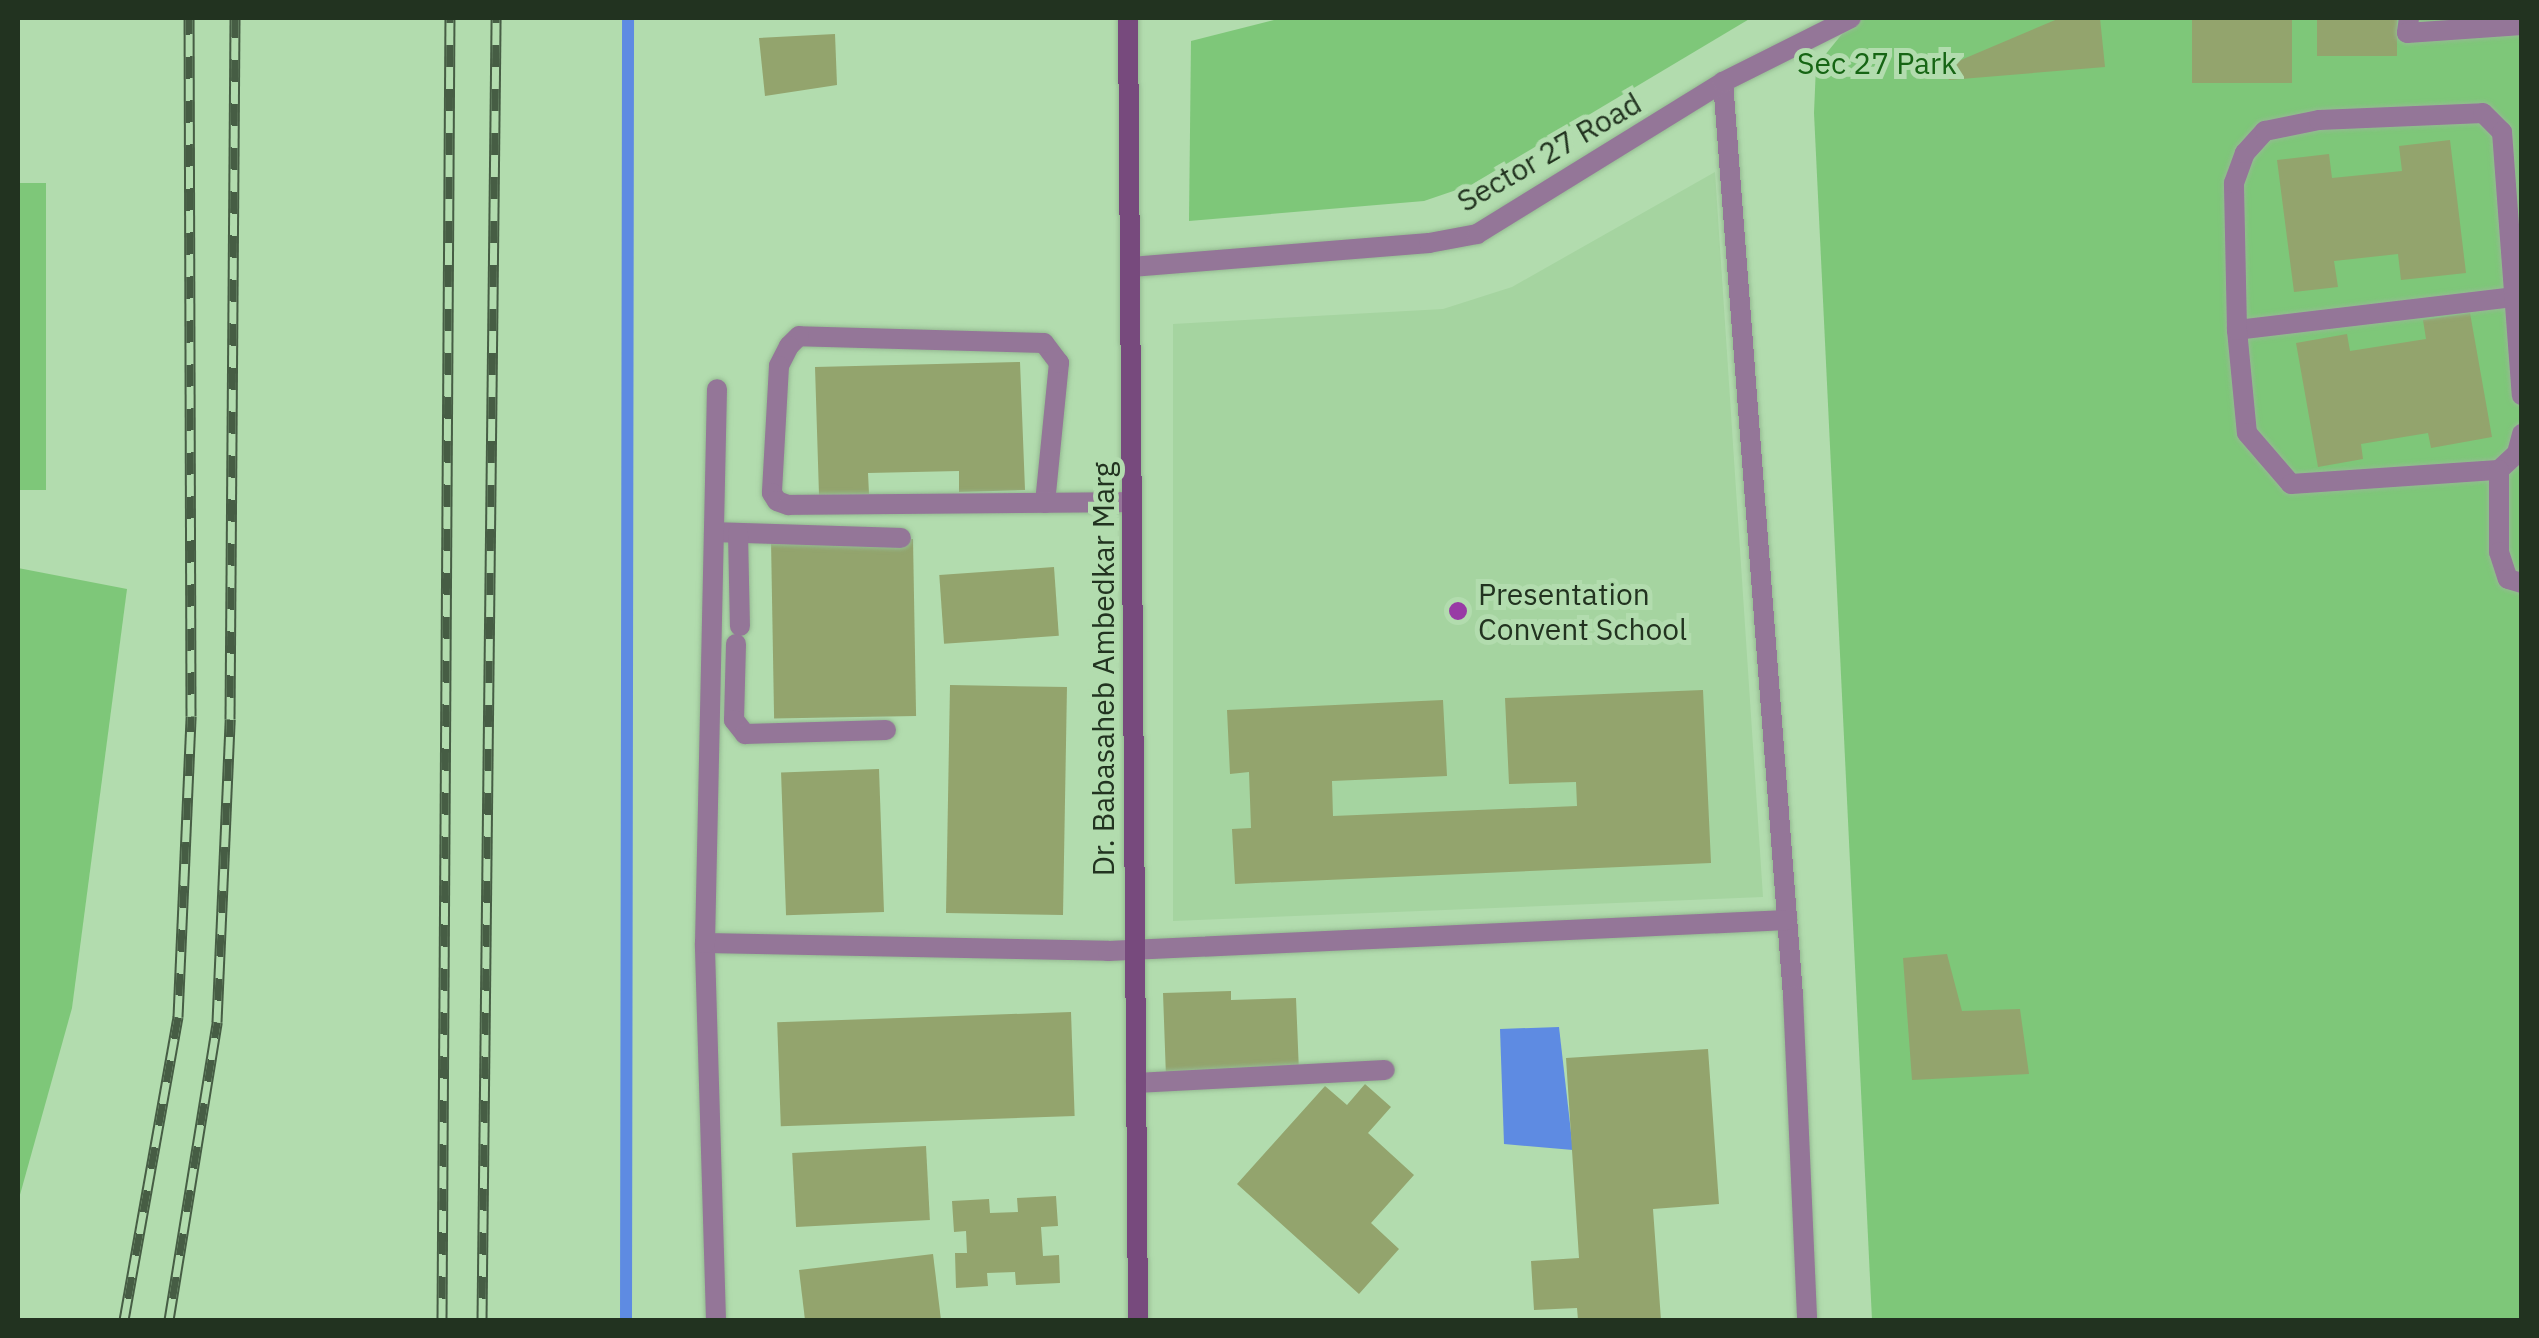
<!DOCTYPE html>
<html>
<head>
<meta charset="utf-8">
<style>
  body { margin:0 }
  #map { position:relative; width:2539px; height:1338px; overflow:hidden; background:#b2dcae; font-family:"IBM Plex Sans",sans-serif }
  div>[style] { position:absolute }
  .built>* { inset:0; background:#a5d4a0 }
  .green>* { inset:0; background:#7ec779; transform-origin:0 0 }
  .water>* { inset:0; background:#5e8be2 }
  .stream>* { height:12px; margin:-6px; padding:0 6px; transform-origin:6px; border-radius:6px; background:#5e8be2 }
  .building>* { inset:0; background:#93a46d; transform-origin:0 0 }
  .roads { filter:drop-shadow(0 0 2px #95ba92) drop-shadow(0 0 2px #95ba92) }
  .lane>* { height:20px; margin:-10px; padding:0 10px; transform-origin:10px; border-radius:10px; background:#947698 }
  .street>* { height:20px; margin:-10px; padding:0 10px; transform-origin:10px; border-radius:10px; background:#947698 }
  .secondary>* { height:20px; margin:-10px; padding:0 10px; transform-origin:10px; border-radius:10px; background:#774a7d }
  .rail>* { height:11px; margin-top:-5.5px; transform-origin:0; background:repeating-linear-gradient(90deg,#b2dcae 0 22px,#465d44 0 44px); box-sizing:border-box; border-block:2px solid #465d44 }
  .dots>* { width:28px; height:28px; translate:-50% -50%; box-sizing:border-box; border:5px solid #b2dcae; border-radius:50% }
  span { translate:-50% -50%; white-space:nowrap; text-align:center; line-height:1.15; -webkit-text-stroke:10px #b2dcae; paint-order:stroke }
  .park-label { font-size:30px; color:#166514 }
  .street-label { font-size:30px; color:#223320 }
  .poi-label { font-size:30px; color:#223320 }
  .left { translate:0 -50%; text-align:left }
  .frame { position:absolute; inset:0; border:20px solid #223320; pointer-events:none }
</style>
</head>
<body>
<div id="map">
  <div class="built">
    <div style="clip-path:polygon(1715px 172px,1763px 897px,1173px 921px,1173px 324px,1443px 309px,1512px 287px)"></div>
  </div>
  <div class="green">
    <div style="clip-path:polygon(1282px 18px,1751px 18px,1471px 185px,1424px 201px,1189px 221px,1191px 41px)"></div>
    <div style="clip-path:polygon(1855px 18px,2521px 18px,2521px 1320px,1872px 1320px,1814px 113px,1816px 66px)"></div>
    <div style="left:18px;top:183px;width:28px;height:307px"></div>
    <div style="clip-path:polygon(18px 568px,127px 589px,72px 1008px,18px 1202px)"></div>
  </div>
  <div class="water">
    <div style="clip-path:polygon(1559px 1027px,1573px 1150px,1504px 1144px,1500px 1029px)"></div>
  </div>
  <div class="stream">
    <div style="left:626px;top:1320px;width:1302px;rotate:-89.91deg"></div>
  </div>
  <div class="building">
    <div style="clip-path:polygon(2060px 18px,2100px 18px,2105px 67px,1949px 80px,1942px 68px)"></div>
    <div style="left:2192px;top:18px;width:100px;height:65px"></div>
    <div style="left:2317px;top:18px;width:80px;height:38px"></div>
    <div style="clip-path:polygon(835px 34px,837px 85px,765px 96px,759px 38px)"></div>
    <div style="clip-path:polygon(2450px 140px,2466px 273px,2401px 280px,2398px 254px,2334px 261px,2338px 287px,2294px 292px,2277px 160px,2329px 154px,2332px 178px,2402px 171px,2399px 146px)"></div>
    <div style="clip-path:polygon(2470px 313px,2492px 437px,2431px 448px,2428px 433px,2361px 444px,2363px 459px,2318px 467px,2296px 343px,2347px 334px,2350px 351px,2426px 339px,2423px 320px)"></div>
    <div style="clip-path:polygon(1020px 362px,1025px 490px,959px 492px,959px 471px,868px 473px,869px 494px,819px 495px,815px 367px)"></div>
    <div style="left:913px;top:539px;width:177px;height:142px;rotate:89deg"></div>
    <div style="left:1054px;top:567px;width:69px;height:115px;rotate:86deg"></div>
    <div style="left:950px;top:685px;width:117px;height:228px;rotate:1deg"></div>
    <div style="clip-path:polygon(1703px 690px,1711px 863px,1235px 884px,1232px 829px,1251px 828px,1249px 772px,1230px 774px,1227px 710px,1443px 700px,1447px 776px,1332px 781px,1333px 816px,1577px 806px,1576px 782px,1509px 784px,1505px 698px)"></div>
    <div style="left:879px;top:769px;width:143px;height:98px;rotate:88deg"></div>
    <div style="clip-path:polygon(1947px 954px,1962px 1011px,2020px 1009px,2029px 1074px,1912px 1080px,1903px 958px)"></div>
    <div style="clip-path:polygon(1231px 991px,1231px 1000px,1296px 998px,1299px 1072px,1166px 1077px,1163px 993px)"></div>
    <div style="left:1071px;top:1012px;width:104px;height:294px;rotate:88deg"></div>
    <div style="clip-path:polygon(1708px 1049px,1719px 1204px,1653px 1209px,1661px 1320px,1578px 1320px,1577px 1308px,1534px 1310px,1531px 1261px,1579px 1258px,1566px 1058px)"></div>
    <div style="clip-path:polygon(1365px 1084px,1391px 1107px,1368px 1133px,1414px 1175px,1371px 1223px,1399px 1249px,1359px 1294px,1237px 1184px,1325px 1086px,1347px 1105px)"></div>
    <div style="left:926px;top:1146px;width:74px;height:134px;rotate:87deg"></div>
    <div style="clip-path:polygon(1056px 1196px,1058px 1226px,1041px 1227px,1043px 1256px,1059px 1255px,1060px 1283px,1016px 1285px,1015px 1272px,987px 1273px,988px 1286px,956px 1288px,955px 1253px,967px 1253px,966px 1231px,954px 1232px,952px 1201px,989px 1199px,990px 1213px,1018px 1212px,1017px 1198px)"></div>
    <div style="clip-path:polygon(933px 1254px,941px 1320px,805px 1320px,799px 1270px)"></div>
  </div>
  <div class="roads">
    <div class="lane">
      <div style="left:1136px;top:1083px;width:249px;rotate:-3deg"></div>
    </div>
    <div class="street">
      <div style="left:2409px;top:18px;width:15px;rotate:98deg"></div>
      <div style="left:2407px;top:33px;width:115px;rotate:-4deg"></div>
      <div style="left:1723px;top:82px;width:917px;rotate:85.62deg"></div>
      <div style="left:1793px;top:996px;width:324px;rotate:87.5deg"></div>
      <div style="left:1131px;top:267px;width:299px;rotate:-4.6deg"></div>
      <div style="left:1429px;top:243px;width:49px;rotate:-10.6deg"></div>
      <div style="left:1477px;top:234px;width:289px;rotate:-31.7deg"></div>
      <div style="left:1723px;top:82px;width:143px;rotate:-26.6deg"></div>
      <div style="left:2522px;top:296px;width:287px;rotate:173.2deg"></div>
      <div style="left:2237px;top:330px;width:103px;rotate:84.5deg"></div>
      <div style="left:2247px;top:433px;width:67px;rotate:49.2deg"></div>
      <div style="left:2291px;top:484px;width:208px;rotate:-3.9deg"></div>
      <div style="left:2499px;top:470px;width:25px;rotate:-43deg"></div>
      <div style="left:2517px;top:453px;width:20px;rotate:-75deg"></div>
      <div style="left:2237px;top:330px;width:147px;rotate:-91.2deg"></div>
      <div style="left:2234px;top:183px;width:32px;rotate:-70deg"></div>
      <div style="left:2245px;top:153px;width:30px;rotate:-48deg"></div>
      <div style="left:2265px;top:131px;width:55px;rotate:-11.5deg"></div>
      <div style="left:2319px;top:120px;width:164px;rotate:-2.4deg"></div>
      <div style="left:2483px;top:113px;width:27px;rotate:45deg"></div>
      <div style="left:2502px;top:132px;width:264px;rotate:85.7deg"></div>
      <div style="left:2499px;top:470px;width:82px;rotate:90deg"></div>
      <div style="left:2499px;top:552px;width:28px;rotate:72deg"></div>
      <div style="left:2508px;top:579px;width:15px;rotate:16deg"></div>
      <div style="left:1045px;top:503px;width:141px;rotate:-84.3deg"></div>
      <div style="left:1059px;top:363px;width:25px;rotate:-127deg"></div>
      <div style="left:1044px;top:343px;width:245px;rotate:-178.4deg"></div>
      <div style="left:799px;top:336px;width:14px;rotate:135deg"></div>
      <div style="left:789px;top:346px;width:22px;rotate:117deg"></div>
      <div style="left:779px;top:366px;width:127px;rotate:93.2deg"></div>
      <div style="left:772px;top:493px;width:9px;rotate:58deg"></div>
      <div style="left:777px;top:501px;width:12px;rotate:20deg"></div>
      <div style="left:788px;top:505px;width:344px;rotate:-0.5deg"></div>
      <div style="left:714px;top:532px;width:187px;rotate:1.8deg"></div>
      <div style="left:738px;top:533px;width:93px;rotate:88.8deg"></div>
      <div style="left:736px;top:644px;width:76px;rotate:91.5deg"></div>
      <div style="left:734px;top:720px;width:18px;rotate:52deg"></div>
      <div style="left:745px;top:734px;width:141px;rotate:-1.6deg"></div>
      <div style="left:705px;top:943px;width:403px;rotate:1.1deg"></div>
      <div style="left:1108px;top:951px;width:680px;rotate:-2.61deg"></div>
      <div style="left:716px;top:1320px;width:377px;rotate:-91.7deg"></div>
      <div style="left:705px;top:943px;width:554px;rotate:-88.76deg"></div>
    </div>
    <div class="secondary">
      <div style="left:1128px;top:18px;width:1302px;rotate:89.56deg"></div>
    </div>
  </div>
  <div class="rail">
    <div style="left:124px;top:1320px;width:308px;rotate:-79.9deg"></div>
    <div style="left:178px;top:1017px;width:301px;rotate:-87.5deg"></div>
    <div style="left:191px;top:716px;width:698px;rotate:-90.16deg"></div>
    <div style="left:169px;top:1320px;width:302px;rotate:-80.8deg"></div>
    <div style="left:217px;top:1022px;width:303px;rotate:-87.5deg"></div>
    <div style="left:230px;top:719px;width:701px;rotate:-89.59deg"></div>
    <div style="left:442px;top:1320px;width:1302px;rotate:-89.65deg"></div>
    <div style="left:482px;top:1320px;width:1302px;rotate:-89.38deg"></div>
  </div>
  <div class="dots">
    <div style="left:1458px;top:611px;background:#983ba5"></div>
  </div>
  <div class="park-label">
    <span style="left:1877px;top:63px">Sec 27 Park</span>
  </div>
  <div class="street-label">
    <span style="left:1549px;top:152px;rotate:-30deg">Sector 27 Road</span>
    <span style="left:1103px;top:669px;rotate:-90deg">Dr. Babasaheb Ambedkar Marg</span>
  </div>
  <div class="poi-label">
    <span class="left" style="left:1478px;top:611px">Presentation<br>Convent School</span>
  </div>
  <div class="frame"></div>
</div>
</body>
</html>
